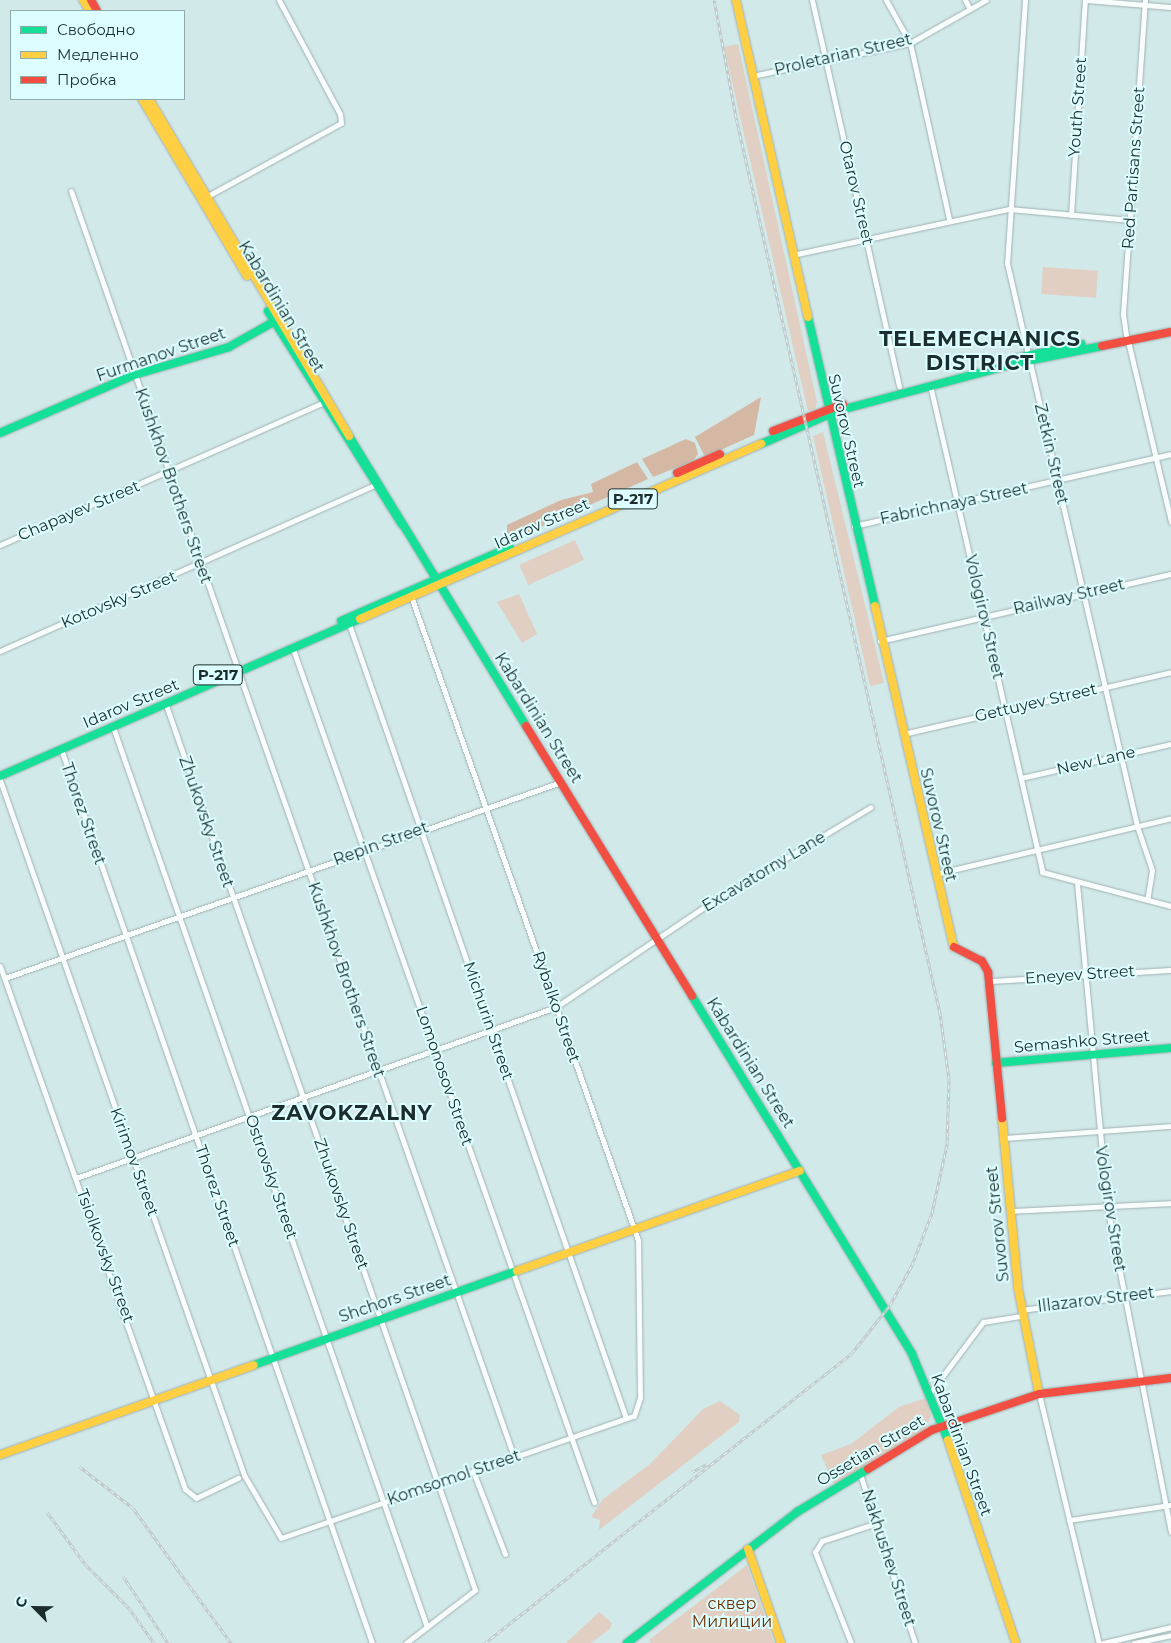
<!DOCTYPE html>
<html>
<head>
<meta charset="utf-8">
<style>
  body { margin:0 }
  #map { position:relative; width:1171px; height:1643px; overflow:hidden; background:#d2e9ea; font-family:Montserrat,sans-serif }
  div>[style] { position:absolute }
  .green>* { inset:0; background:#e0cfc2; transform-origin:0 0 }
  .forest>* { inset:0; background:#d4b8a4 }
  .roads { filter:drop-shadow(0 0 1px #9fb1b1) drop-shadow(0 0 1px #9fb1b1) }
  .street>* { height:5px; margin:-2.5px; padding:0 2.5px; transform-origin:2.5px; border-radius:2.5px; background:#f8fcfc }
  .fast>* { height:8px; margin:-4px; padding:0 4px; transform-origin:4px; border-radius:4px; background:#16e098 }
  .slow>* { height:8px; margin:-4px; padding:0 4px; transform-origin:4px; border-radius:4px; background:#ffcf43 }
  .jam>* { height:8px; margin:-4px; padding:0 4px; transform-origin:4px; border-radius:4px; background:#f24e42 }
  .rail>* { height:3px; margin-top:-1.5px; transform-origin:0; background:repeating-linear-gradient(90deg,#dcfeff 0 4px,#c2c8c8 0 8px); box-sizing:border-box; border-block:1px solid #c2c8c8 }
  span { translate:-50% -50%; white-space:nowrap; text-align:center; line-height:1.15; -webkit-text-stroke:4px #dcfeff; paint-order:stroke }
  .shield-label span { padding:1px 4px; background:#dcfeff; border:1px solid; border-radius:4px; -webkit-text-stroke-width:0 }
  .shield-label { font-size:15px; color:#1c2d2d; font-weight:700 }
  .street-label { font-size:16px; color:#1c2d2d }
  .park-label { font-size:16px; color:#6d2e02 }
  .district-label { font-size:21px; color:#1c2d2d; font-weight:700; letter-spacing:1px }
  .legend { position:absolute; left:10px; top:10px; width:175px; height:90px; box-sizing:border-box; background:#dcfeff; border:1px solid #8faaab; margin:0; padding:6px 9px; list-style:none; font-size:15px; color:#1c2d2d }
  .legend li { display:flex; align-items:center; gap:10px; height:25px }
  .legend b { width:25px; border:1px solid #8faaab }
  .north { position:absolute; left:10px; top:1583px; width:50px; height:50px; -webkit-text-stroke:4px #dcfeff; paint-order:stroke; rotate:293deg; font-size:14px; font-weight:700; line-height:20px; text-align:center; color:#1c2d2d }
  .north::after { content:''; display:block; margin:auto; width:18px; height:22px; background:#1c2d2d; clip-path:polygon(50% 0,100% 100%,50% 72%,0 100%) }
</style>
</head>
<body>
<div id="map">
  <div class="green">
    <div style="clip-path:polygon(738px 44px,817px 402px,815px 409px,808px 411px,724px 47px)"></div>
    <div style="left:1043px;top:267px;width:55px;height:27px;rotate:4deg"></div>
    <div style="clip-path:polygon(823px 432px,884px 683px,870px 686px,813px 436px)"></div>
    <div style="left:575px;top:540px;width:22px;height:61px;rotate:66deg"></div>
    <div style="clip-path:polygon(519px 594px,537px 634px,522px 643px,497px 602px)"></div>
    <div style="clip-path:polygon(926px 1398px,931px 1416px,925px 1430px,835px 1486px,821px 1455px,851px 1444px,899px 1407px)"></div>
    <div style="clip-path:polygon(720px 1401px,740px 1415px,739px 1422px,599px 1530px,600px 1520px,591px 1517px,603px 1499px,650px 1464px,703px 1409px)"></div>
    <div style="clip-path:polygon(747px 1565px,774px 1643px,651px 1643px,649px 1640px)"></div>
    <div style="clip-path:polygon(599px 1612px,612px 1623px,610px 1629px,591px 1643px,566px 1643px)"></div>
  </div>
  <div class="forest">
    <div style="clip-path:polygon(761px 397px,754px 435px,705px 457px,695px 437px)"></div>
    <div style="clip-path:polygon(686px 439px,695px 443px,698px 454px,693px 461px,653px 477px,642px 459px)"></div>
    <div style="clip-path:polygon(637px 462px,648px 479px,507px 542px,507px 525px,561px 500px,593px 492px,591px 484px)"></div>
  </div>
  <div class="roads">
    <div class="street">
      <div style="left:812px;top:0;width:396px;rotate:77.3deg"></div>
      <div style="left:886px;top:0;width:49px;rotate:60.8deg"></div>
      <div style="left:910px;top:43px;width:180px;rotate:77.5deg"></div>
      <div style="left:965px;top:0;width:10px;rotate:61deg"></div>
      <div style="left:1025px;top:0;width:264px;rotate:93.9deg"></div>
      <div style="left:1007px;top:263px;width:578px;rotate:77deg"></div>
      <div style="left:1137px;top:826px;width:46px;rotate:71.2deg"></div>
      <div style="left:1152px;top:870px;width:30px;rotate:99deg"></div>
      <div style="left:1086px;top:0;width:85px;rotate:4.7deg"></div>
      <div style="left:752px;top:76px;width:161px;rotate:-11.8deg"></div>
      <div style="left:910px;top:43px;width:87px;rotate:-29.5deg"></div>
      <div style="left:71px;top:191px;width:504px;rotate:70.77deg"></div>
      <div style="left:204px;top:198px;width:156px;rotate:-28.7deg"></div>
      <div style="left:341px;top:123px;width:9px;rotate:-96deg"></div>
      <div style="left:340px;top:114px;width:129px;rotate:-118.2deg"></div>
      <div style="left:1071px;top:215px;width:215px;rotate:-86.3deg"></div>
      <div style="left:792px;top:255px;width:222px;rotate:-12deg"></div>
      <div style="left:1009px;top:209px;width:122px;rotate:5.2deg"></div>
      <div style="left:1126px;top:335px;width:21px;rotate:-98deg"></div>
      <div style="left:1123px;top:314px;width:315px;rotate:-86deg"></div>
      <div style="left:1128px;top:341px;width:186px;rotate:76.6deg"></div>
      <div style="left:930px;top:385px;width:500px;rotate:77deg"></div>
      <div style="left:1042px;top:872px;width:133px;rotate:14.8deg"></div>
      <div style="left:854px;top:526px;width:325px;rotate:-12.8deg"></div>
      <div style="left:0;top:545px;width:352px;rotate:-23.8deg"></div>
      <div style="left:349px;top:624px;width:841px;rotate:70.77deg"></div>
      <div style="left:880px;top:641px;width:299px;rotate:-13deg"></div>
      <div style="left:293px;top:649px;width:905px;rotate:70.56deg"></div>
      <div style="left:0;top:651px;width:409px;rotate:-23.9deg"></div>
      <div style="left:239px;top:673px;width:831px;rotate:70.67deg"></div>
      <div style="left:166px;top:705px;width:937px;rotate:70.75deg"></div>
      <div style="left:475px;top:1590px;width:87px;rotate:142.5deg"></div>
      <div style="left:113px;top:727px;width:953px;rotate:70.77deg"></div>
      <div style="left:903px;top:734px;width:275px;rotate:-13deg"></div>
      <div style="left:61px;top:749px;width:947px;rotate:70.82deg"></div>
      <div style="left:1021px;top:778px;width:154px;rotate:-12.8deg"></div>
      <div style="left:0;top:780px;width:737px;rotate:70.65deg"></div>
      <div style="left:244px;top:1475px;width:73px;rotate:59.6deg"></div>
      <div style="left:281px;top:1538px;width:373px;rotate:-19.1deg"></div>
      <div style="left:634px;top:1416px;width:19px;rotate:-72deg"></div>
      <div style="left:640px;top:1398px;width:158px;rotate:-90.7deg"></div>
      <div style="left:638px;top:1240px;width:680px;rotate:-109.42deg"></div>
      <div style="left:935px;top:874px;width:243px;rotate:-13.3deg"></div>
      <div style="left:1077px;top:883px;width:324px;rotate:84.7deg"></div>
      <div style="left:1107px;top:1206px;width:332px;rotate:78.9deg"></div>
      <div style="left:0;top:966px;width:555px;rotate:70.52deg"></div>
      <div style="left:185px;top:1489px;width:14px;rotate:39deg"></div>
      <div style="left:196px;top:1498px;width:47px;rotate:-25.5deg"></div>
      <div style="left:5px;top:978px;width:590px;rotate:-19.42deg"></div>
      <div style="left:990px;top:981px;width:181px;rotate:-3.5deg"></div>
      <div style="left:1003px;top:1138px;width:167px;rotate:-4.1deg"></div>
      <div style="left:76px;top:1178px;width:510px;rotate:-19.61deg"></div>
      <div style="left:556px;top:1007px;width:181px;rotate:-34deg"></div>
      <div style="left:706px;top:906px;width:192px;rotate:-31deg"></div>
      <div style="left:1010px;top:1211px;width:161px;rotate:-2.8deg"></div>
      <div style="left:1021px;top:1310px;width:151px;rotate:-7.2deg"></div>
      <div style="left:930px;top:1393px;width:89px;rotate:-53.3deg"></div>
      <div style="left:983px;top:1322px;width:39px;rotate:-9deg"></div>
      <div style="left:1039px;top:1394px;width:256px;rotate:76.5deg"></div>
      <div style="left:473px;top:1471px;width:89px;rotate:68.9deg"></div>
      <div style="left:860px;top:1474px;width:178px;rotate:72deg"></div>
      <div style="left:1069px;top:1520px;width:103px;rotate:-8.4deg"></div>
      <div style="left:851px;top:1643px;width:98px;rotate:-111.6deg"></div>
      <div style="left:815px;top:1552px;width:13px;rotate:-58deg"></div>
      <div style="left:822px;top:1541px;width:58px;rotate:-18.1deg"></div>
      <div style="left:1103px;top:1643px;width:70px;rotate:-13.2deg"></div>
      <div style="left:1134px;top:1643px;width:38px;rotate:-12deg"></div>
    </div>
    <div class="fast">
      <div style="left:268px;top:311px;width:252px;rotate:57.9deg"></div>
      <div style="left:808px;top:317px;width:297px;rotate:76.9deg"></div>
      <div style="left:1017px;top:358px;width:66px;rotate:-12.2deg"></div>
      <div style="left:0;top:433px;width:146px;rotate:-23.4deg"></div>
      <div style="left:134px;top:375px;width:99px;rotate:-16.4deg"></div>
      <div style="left:229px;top:347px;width:55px;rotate:-29.4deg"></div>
      <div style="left:349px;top:436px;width:340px;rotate:58.6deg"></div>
      <div style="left:761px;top:444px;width:83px;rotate:-23.5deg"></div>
      <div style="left:837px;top:411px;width:186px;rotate:-14.9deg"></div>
      <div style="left:1017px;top:363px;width:87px;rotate:-11.3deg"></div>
      <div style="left:341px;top:621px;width:184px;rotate:-23.6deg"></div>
      <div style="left:0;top:776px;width:393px;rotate:-23.6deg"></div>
      <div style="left:692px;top:996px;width:420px;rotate:58.4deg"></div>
      <div style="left:912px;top:1354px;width:93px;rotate:67.3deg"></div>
      <div style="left:996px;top:1063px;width:176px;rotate:-4.9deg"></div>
      <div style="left:254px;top:1365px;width:279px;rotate:-19.7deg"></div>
      <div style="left:627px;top:1643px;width:215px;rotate:-37.6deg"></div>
      <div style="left:797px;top:1512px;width:83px;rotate:-31.2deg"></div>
    </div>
    <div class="slow">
      <div style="left:83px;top:0;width:13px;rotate:58deg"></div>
      <div style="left:736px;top:0;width:325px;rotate:77.2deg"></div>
      <div style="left:142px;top:99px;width:206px;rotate:59.3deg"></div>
      <div style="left:149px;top:99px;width:392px;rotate:59.3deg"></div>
      <div style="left:875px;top:606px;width:350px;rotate:77deg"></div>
      <div style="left:360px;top:619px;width:438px;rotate:-23.6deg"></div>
      <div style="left:1002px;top:1118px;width:171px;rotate:84.6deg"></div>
      <div style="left:1018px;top:1288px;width:108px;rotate:78.8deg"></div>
      <div style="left:517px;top:1271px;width:300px;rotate:-19.5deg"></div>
      <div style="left:948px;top:1440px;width:214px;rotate:71.5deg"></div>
      <div style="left:0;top:1455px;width:269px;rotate:-19.5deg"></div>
      <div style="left:748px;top:1549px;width:100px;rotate:70.7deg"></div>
    </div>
    <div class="jam">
      <div style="left:91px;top:0;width:13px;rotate:61deg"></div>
      <div style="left:1102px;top:346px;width:70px;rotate:-11.5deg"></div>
      <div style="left:773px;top:431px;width:75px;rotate:-21.1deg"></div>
      <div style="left:677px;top:473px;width:47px;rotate:-23.8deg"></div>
      <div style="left:526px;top:726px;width:317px;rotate:58.4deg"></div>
      <div style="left:954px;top:947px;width:31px;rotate:27deg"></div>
      <div style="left:982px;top:961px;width:13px;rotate:61deg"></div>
      <div style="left:988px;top:972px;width:147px;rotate:84.5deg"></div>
      <div style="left:868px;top:1469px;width:75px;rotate:-31.4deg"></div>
      <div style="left:932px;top:1430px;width:113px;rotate:-18.6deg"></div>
      <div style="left:1039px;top:1394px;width:133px;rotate:-6.9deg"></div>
    </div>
  </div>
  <div class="rail">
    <div style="left:79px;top:1466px;width:68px;rotate:37.9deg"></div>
    <div style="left:133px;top:1508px;width:167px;rotate:54deg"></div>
    <div style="left:692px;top:1472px;width:17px;rotate:-28deg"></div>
    <div style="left:47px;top:1512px;width:64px;rotate:53.8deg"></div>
    <div style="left:85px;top:1564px;width:62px;rotate:45deg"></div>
    <div style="left:129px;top:1608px;width:43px;rotate:54.5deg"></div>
    <div style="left:123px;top:1576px;width:81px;rotate:56.1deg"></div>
    <div style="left:485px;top:1643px;width:468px;rotate:-38.3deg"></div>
    <div style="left:852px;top:1353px;width:61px;rotate:-51.6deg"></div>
    <div style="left:890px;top:1305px;width:46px;rotate:-61.2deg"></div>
    <div style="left:912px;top:1265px;width:56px;rotate:-69deg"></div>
    <div style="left:932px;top:1213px;width:71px;rotate:-77.7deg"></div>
    <div style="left:947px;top:1144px;width:65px;rotate:-88.2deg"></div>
    <div style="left:949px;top:1079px;width:67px;rotate:-97.8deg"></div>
    <div style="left:940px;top:1013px;width:919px;rotate:-102.83deg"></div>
    <div style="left:736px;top:117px;width:119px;rotate:-100.6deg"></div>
  </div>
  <div class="shield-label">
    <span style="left:633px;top:499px">Р-217</span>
    <span style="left:218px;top:675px">Р-217</span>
  </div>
  <div class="street-label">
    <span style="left:843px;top:55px;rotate:-13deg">Proletarian Street</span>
    <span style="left:1078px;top:107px;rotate:-86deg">Youth Street</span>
    <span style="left:1134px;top:168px;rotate:-86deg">Red Partisans Street</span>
    <span style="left:856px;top:193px;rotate:77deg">Otarov Street</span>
    <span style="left:281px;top:307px;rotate:59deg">Kabardinian Street</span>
    <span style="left:161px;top:355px;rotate:-19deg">Furmanov Street</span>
    <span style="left:846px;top:431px;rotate:77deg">Suvorov Street</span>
    <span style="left:1051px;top:454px;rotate:77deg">Zetkin Street</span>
    <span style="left:173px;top:486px;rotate:71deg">Kushkhov Brothers Street</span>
    <span style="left:954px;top:504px;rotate:-12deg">Fabrichnaya Street</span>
    <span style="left:79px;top:511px;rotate:-23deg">Chapayev Street</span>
    <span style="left:542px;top:524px;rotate:-24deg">Idarov Street</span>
    <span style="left:1069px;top:597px;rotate:-13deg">Railway Street</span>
    <span style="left:119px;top:600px;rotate:-23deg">Kotovsky Street</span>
    <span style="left:984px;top:617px;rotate:77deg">Vologirov Street</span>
    <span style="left:1036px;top:703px;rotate:-13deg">Gettuyev Street</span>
    <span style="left:131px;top:704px;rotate:-23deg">Idarov Street</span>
    <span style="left:538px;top:718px;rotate:58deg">Kabardinian Street</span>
    <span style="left:1096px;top:761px;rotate:-13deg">New Lane</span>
    <span style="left:83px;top:814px;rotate:71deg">Thorez Street</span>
    <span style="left:206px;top:822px;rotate:71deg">Zhukovsky Street</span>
    <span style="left:938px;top:825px;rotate:77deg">Suvorov Street</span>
    <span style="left:381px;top:844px;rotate:-20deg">Repin Street</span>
    <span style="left:764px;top:872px;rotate:-31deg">Excavatorny Lane</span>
    <span style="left:1080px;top:975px;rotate:-4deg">Eneyev Street</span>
    <span style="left:346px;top:980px;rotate:71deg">Kushkhov Brothers Street</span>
    <span style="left:556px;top:1007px;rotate:71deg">Rybalko Street</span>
    <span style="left:488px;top:1021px;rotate:71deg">Michurin Street</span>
    <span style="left:1082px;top:1042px;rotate:-5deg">Semashko Street</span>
    <span style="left:750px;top:1063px;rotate:58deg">Kabardinian Street</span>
    <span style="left:444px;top:1076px;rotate:71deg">Lomonosov Street</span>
    <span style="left:134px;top:1162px;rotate:70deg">Kirimov Street</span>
    <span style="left:271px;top:1177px;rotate:71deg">Ostrovsky Street</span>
    <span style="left:217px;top:1196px;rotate:71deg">Thorez Street</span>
    <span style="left:341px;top:1204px;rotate:71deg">Zhukovsky Street</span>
    <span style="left:1110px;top:1209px;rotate:81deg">Vologirov Street</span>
    <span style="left:998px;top:1224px;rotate:-96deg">Suvorov Street</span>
    <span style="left:105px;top:1256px;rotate:70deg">Tsiolkovsky Street</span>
    <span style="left:395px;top:1299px;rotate:-19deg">Shchors Street</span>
    <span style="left:1096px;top:1300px;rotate:-7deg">Illazarov Street</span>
    <span style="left:961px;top:1445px;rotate:70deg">Kabardinian Street</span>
    <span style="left:871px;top:1451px;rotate:-31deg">Ossetian Street</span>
    <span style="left:454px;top:1478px;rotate:-19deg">Komsomol Street</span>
    <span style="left:888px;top:1558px;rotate:72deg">Nakhushev Street</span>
  </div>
  <div class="park-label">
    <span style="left:732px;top:1613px">сквер<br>Милиции</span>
  </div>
  <div class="district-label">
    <span style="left:980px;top:351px">TELEMECHANICS<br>DISTRICT</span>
    <span style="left:352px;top:1113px">ZAVOKZALNY</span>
  </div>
  <ul class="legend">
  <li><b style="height:6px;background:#16e098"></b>Свободно</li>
  <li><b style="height:6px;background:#ffcf43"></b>Медленно</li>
  <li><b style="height:6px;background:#f24e42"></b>Пробка</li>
  </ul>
  <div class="north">С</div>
</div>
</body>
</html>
